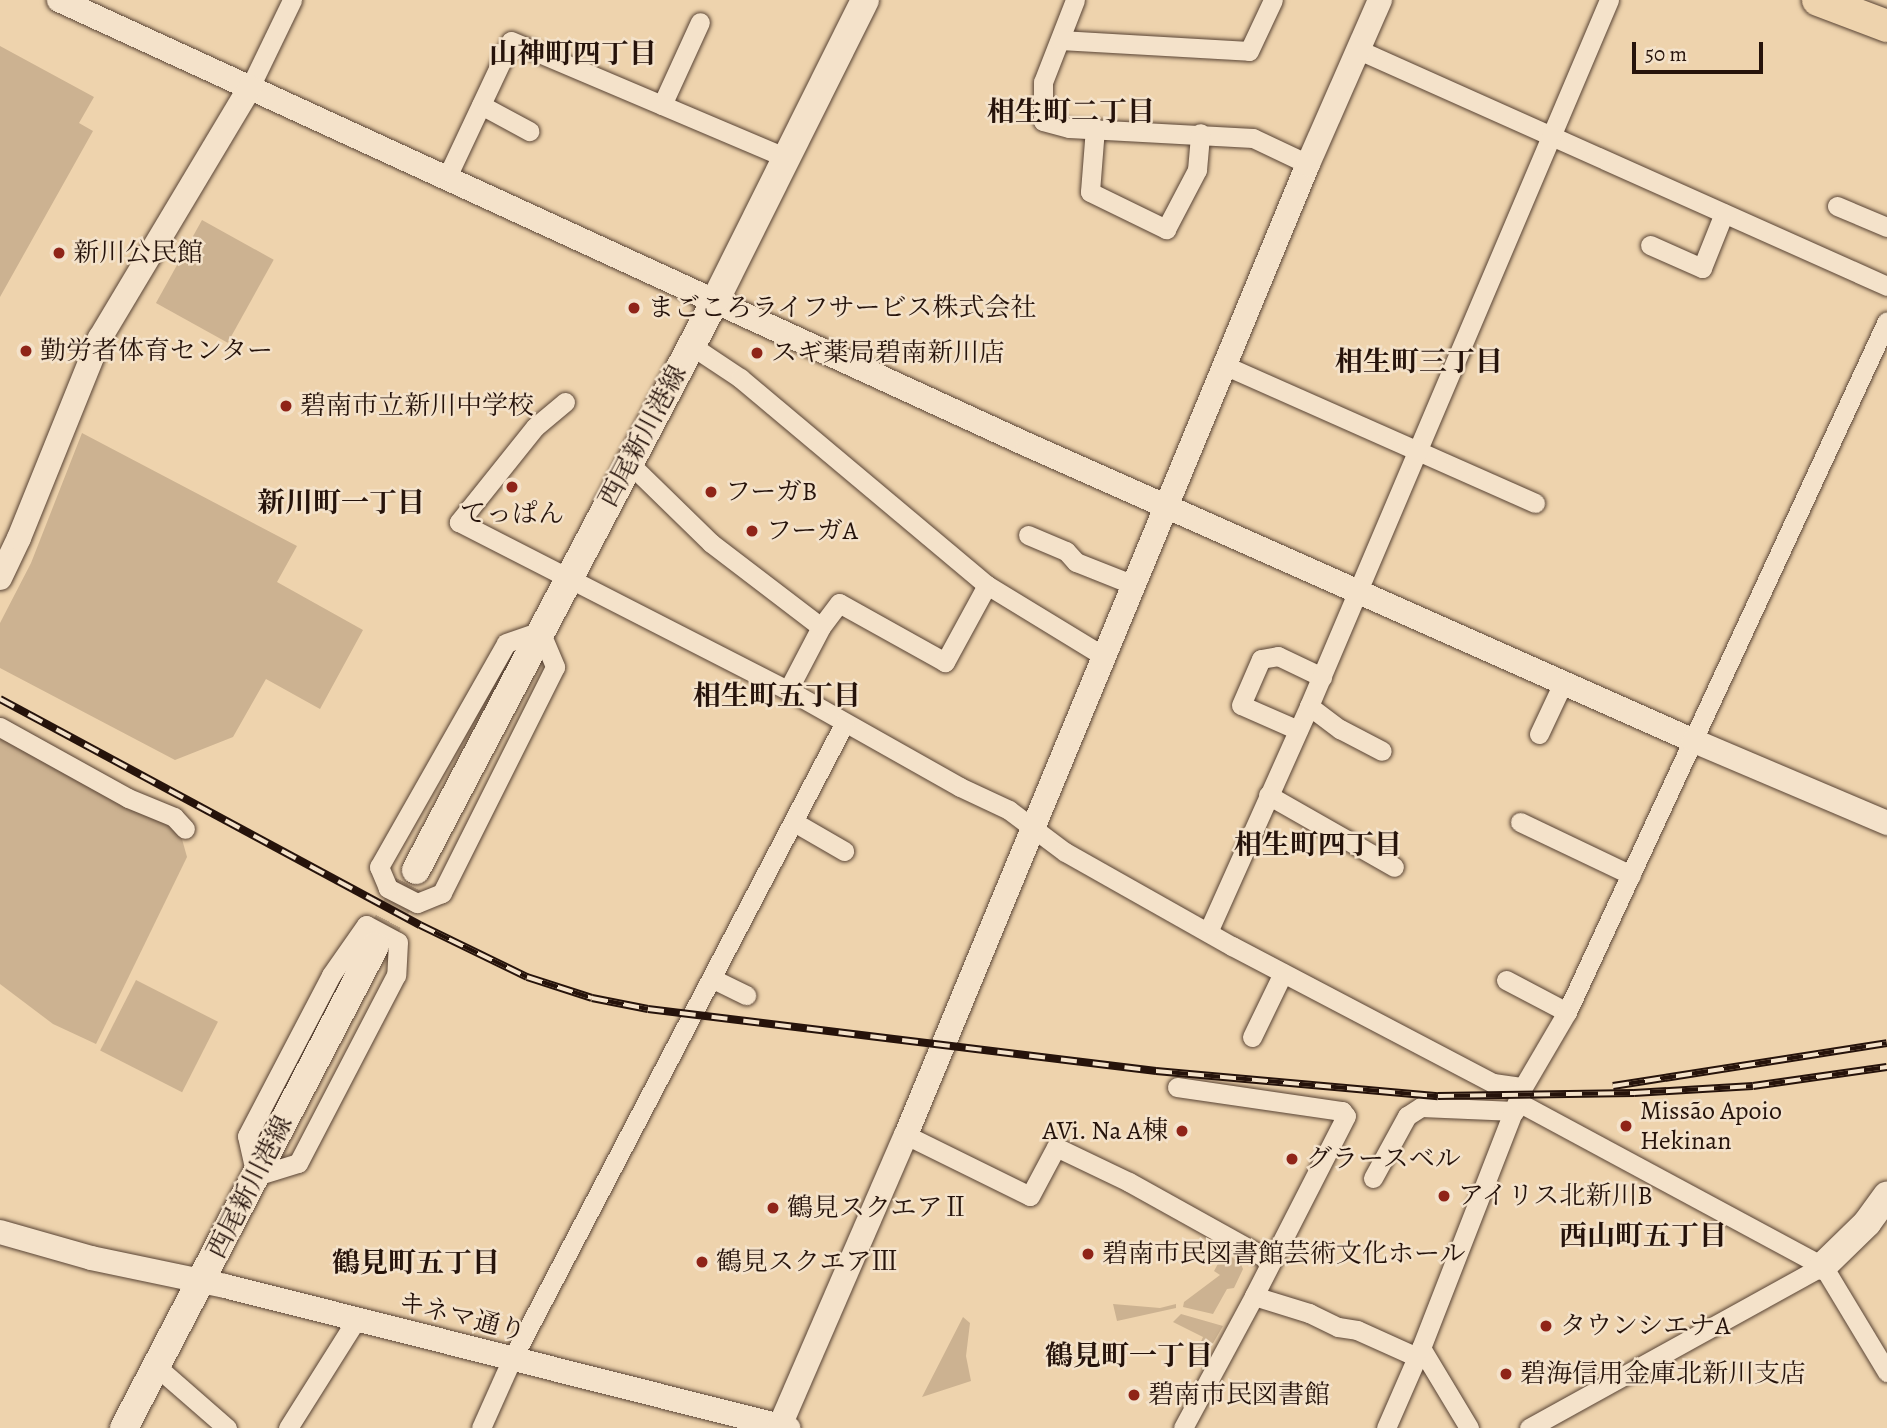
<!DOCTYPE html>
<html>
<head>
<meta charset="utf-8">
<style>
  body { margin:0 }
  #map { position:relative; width:1887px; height:1428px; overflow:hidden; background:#eed3ad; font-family:Alegreya,"Noto Serif JP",serif }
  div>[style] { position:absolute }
  .green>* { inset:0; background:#ccb291; transform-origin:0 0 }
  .secondary-tunnel>* { height:28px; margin-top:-14px; transform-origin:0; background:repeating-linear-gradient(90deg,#c6ad8d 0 28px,transparent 0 42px) }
  .roads { filter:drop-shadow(0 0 2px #584334) drop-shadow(0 0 2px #584334) }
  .minor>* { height:19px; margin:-9.5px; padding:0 9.5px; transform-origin:9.5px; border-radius:9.5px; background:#f4e2ca }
  .tertiary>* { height:24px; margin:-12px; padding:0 12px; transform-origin:12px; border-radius:12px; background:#f4e2ca }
  .secondary>* { height:28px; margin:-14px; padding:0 14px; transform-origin:14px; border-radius:14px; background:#f4e2ca }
  .primary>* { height:32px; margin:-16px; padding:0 16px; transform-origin:16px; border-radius:16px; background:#eed3ad }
  .rail>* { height:8px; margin-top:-4px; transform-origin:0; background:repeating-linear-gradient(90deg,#f4e2ca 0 16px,#26130b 0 32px); box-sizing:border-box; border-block:2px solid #26130b }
  .dots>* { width:19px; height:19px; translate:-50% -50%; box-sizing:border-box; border:4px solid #f4e2ca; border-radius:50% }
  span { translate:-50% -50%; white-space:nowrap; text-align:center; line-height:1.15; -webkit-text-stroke:5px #f4e2ca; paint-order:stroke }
  .poi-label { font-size:26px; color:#26130b }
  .left { translate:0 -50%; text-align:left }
  .right { translate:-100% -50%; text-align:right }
  .street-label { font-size:26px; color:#26130b }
  .neighbourhood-label { font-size:28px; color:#26130b; font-weight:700 }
  .scale { position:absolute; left:1632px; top:42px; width:131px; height:32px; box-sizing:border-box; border:4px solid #26130b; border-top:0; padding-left:9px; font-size:21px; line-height:24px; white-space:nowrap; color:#26130b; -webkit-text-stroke:5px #f4e2ca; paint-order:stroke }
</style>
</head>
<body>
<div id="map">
  <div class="green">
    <div style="clip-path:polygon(0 46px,94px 97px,79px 123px,93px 131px,0 297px)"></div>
    <div style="left:202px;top:220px;width:82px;height:95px;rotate:29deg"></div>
    <div style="clip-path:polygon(82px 433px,297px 546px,277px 582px,363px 630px,320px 709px,266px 679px,233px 737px,175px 760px,0 668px,0 623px,31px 563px)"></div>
    <div style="clip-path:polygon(0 732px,180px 832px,187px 857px,96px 1044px,53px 1024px,0 984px)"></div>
    <div style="left:136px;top:980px;width:92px;height:79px;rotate:27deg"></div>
    <div style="clip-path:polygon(1224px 1253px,1240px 1262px,1243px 1269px,1234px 1288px,1227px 1289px,1213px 1314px,1183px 1307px,1184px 1302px,1220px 1275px,1214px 1271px)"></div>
    <div style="clip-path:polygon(1113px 1304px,1160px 1308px,1176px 1304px,1176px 1308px,1117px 1321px)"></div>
    <div style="clip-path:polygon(1181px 1314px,1223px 1326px,1205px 1357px,1196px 1352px,1203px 1337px,1173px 1322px)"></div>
    <div style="clip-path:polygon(963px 1317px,970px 1323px,966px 1356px,971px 1381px,922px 1397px)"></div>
  </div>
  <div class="secondary-tunnel">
    <div style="left:375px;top:946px;width:86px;rotate:-61.7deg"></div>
  </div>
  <div class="roads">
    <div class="minor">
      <div style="left:1075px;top:0;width:88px;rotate:111.3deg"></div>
      <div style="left:1043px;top:82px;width:39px;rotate:90deg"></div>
      <div style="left:1043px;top:121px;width:27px;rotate:15deg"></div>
      <div style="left:1069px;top:128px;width:184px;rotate:3.1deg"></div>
      <div style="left:1253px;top:138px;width:61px;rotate:25.3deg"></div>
      <div style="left:1060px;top:40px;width:189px;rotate:3.3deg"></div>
      <div style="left:1249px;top:51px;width:56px;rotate:-64.8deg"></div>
      <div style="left:1359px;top:50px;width:578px;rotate:24.08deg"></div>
      <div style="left:250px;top:87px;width:97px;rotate:-64.2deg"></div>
      <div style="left:481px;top:105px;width:55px;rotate:28.4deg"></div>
      <div style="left:662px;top:105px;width:91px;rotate:-65.4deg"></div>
      <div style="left:1095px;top:128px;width:64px;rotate:94.5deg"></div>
      <div style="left:1090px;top:192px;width:85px;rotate:26deg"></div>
      <div style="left:1166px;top:229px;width:67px;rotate:-62.3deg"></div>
      <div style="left:1197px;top:170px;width:37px;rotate:-85deg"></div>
      <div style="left:447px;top:177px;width:150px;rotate:-64.8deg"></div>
      <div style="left:511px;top:41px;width:299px;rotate:23deg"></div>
      <div style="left:1837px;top:206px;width:54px;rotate:22.8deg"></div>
      <div style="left:1650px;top:245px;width:57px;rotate:23.9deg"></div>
      <div style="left:1702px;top:268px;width:59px;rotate:-68.2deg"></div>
      <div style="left:692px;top:346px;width:58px;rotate:33.7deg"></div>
      <div style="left:740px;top:378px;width:322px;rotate:40deg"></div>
      <div style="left:987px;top:585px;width:88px;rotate:118.6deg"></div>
      <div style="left:945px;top:662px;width:121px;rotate:-150.9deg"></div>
      <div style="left:839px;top:603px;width:30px;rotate:127deg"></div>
      <div style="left:821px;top:627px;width:71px;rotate:117.6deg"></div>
      <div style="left:1226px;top:366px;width:338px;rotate:23.9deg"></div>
      <div style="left:565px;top:402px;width:39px;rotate:140deg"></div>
      <div style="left:535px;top:427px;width:122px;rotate:128.7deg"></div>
      <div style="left:459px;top:522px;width:369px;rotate:27.1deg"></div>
      <div style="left:788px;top:690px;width:197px;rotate:29.4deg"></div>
      <div style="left:960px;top:787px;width:54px;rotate:25.1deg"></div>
      <div style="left:1009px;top:810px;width:70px;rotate:36.9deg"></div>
      <div style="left:1065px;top:852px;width:192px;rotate:29.4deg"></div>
      <div style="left:1232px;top:946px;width:295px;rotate:27.7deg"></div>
      <div style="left:1493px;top:1083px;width:30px;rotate:8deg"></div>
      <div style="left:629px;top:463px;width:115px;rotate:44.3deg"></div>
      <div style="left:711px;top:543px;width:138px;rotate:37.4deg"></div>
      <div style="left:1028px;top:535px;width:41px;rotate:22.8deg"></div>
      <div style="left:1066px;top:551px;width:15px;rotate:48deg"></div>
      <div style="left:1076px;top:562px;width:62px;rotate:21.6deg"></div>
      <div style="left:987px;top:585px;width:138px;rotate:31.4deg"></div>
      <div style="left:540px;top:631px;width:39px;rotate:67deg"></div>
      <div style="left:555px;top:667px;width:253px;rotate:116.6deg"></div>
      <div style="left:442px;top:893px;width:27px;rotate:158deg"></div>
      <div style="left:417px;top:903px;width:33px;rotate:-153deg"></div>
      <div style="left:388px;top:888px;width:23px;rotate:-113deg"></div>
      <div style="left:379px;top:867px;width:257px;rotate:-60.4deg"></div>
      <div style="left:506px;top:643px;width:36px;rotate:-19deg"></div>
      <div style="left:1309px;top:706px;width:39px;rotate:37deg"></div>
      <div style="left:1340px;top:729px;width:47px;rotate:27.6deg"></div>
      <div style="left:0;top:727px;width:146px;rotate:29deg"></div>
      <div style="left:128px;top:798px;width:50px;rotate:22.4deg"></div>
      <div style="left:174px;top:817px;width:16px;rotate:47deg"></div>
      <div style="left:1298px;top:730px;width:62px;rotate:-156.3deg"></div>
      <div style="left:1241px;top:705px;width:50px;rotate:-66.5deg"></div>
      <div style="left:1261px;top:659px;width:17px;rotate:-10deg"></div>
      <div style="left:1278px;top:656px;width:49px;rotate:25.5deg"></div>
      <div style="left:1539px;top:734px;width:56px;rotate:-64.8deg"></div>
      <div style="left:1268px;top:795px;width:145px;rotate:29.7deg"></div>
      <div style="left:794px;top:822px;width:58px;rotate:30.1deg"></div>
      <div style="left:1520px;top:822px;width:123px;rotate:25.5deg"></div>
      <div style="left:366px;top:925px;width:36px;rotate:28deg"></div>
      <div style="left:398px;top:942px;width:33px;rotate:93deg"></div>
      <div style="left:396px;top:975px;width:212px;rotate:117.5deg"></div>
      <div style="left:298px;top:1163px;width:44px;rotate:162.8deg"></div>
      <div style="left:256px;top:1176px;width:41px;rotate:-102.7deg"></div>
      <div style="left:247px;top:1136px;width:182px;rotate:-62.4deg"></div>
      <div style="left:331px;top:975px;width:61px;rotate:-55deg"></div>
      <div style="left:1208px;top:932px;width:248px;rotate:-65.9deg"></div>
      <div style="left:1309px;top:706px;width:767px;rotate:-66.98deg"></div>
      <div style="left:713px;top:979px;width:37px;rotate:26deg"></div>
      <div style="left:1506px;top:980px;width:69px;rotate:27.7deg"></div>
      <div style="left:1252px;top:1037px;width:71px;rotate:-64.2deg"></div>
      <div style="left:1177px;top:1087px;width:167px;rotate:8.3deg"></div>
      <div style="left:1342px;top:1111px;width:6px;rotate:51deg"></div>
      <div style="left:1346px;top:1116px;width:202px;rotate:117.1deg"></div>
      <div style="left:1254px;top:1296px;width:58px;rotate:17.2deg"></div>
      <div style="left:1309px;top:1313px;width:32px;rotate:26deg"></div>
      <div style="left:1338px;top:1327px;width:19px;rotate:9deg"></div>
      <div style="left:1357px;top:1330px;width:66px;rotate:24.2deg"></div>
      <div style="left:1518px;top:1102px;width:346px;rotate:28.3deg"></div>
      <div style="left:1823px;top:1266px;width:124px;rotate:58.9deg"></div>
      <div style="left:906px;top:1135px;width:138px;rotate:26.2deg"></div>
      <div style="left:1030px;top:1196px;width:55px;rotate:-62deg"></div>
      <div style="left:1056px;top:1147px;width:81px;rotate:25.6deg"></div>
      <div style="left:1129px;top:1182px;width:162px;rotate:29.1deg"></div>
      <div style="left:1373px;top:1178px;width:71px;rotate:-61.3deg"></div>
      <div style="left:1407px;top:1116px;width:17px;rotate:-33deg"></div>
      <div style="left:1421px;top:1107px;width:94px;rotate:2.4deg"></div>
      <div style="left:1421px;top:1348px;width:93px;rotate:59deg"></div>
      <div style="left:157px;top:1367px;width:93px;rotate:41.1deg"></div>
      <div style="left:288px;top:1428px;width:128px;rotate:-57.8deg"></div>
      <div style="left:481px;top:1428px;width:73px;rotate:-65.9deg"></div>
      <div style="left:511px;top:1361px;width:719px;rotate:-62.4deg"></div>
      <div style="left:1183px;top:1428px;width:150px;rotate:-61.7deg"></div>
      <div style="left:1386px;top:1428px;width:87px;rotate:-66.4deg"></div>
      <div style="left:1421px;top:1348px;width:280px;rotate:-68.7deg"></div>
      <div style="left:1523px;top:1087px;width:87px;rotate:-59.6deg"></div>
      <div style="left:1567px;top:1012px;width:761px;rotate:-65.15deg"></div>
      <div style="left:1529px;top:1428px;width:336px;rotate:-28.9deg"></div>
    </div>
    <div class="tertiary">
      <div style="left:59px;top:0;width:1066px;rotate:24.67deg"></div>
      <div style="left:1028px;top:445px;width:729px;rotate:23.96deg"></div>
      <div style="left:1694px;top:741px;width:210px;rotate:23deg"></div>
      <div style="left:0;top:578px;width:44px;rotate:-64.6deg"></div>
      <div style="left:19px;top:538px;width:216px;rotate:-68deg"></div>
      <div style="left:100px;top:338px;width:292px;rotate:-59.1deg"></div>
      <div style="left:0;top:1232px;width:95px;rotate:15.9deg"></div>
      <div style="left:91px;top:1258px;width:137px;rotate:11.8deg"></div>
      <div style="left:225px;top:1286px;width:581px;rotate:14.16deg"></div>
      <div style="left:779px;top:1428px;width:319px;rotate:-66.6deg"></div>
      <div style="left:906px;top:1135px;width:1051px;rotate:-67.51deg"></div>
      <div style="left:1308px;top:164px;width:179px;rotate:-66.3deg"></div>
    </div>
    <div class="secondary">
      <div style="left:416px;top:870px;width:643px;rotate:-62.28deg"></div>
      <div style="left:715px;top:301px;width:336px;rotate:-63.5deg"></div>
      <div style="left:1823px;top:1266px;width:62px;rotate:-44.3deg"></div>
      <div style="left:1867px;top:1223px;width:34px;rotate:-54deg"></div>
      <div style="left:124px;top:1428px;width:543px;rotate:-62.49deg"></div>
    </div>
    <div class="primary">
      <div style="left:1818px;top:0;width:74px;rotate:20.6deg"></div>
    </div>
  </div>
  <div class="rail">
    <div style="left:0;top:699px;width:477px;rotate:28.3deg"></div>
    <div style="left:420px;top:925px;width:119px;rotate:25.9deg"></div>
    <div style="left:527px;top:977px;width:68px;rotate:17.9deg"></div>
    <div style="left:592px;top:998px;width:57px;rotate:11.1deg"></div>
    <div style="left:648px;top:1009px;width:512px;rotate:6.96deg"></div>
    <div style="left:1156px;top:1071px;width:283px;rotate:5.1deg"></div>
    <div style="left:1438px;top:1096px;width:196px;rotate:-0.9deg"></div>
    <div style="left:1634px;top:1093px;width:119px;rotate:-3.4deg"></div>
    <div style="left:1753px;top:1086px;width:135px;rotate:-8.1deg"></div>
    <div style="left:1613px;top:1086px;width:277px;rotate:-8.9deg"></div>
  </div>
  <div class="dots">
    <div style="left:59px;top:253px;background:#8f2418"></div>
    <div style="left:634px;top:308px;background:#8f2418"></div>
    <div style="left:26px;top:351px;background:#8f2418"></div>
    <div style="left:757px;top:353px;background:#8f2418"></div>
    <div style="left:286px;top:406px;background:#8f2418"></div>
    <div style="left:512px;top:487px;background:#8f2418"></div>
    <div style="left:711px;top:492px;background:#8f2418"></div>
    <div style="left:752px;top:531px;background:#8f2418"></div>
    <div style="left:1626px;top:1126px;background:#8f2418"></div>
    <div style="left:1182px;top:1131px;background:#8f2418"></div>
    <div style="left:1292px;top:1159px;background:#8f2418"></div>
    <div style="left:1444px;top:1196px;background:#8f2418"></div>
    <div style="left:773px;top:1208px;background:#8f2418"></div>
    <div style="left:1088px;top:1254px;background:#8f2418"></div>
    <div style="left:702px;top:1262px;background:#8f2418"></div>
    <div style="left:1546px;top:1326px;background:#8f2418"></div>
    <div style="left:1506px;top:1374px;background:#8f2418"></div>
    <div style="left:1134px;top:1395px;background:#8f2418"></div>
  </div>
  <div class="poi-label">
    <span class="left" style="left:73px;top:253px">新川公民館</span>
    <span class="left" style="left:648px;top:308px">まごころライフサービス株式会社</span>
    <span class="left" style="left:40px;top:351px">勤労者体育センター</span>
    <span class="left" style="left:771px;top:353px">スギ薬局碧南新川店</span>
    <span class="left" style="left:300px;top:406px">碧南市立新川中学校</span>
    <span class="left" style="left:725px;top:492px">フーガB</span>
    <span style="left:512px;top:514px">てっぱん</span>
    <span class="left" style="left:766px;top:531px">フーガA</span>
    <span class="left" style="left:1640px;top:1126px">Missão Apoio<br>Hekinan</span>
    <span class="right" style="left:1168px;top:1131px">AVi. Na A棟</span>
    <span class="left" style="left:1306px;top:1159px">グラースベル</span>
    <span class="left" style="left:1458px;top:1196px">アイリス北新川B</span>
    <span class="left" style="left:787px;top:1208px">鶴見スクエアⅡ</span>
    <span class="left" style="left:1102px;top:1254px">碧南市民図書館芸術文化ホール</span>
    <span class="left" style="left:716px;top:1262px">鶴見スクエアⅢ</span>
    <span class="left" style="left:1560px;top:1326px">タウンシエナA</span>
    <span class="left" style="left:1520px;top:1374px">碧海信用金庫北新川支店</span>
    <span class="left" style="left:1148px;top:1395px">碧南市民図書館</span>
  </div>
  <div class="street-label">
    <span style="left:643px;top:436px;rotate:-62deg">西尾新川港線</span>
    <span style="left:250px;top:1187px;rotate:-63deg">西尾新川港線</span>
    <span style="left:462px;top:1317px;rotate:14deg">キネマ通り</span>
  </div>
  <div class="neighbourhood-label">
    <span style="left:573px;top:54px">山神町四丁目</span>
    <span style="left:1071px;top:112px">相生町二丁目</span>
    <span style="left:1419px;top:362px">相生町三丁目</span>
    <span style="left:341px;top:503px">新川町一丁目</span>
    <span style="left:777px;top:696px">相生町五丁目</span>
    <span style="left:1318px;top:845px">相生町四丁目</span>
    <span style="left:1643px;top:1236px">西山町五丁目</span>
    <span style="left:416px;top:1263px">鶴見町五丁目</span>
    <span style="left:1129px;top:1356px">鶴見町一丁目</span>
  </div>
  <div class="scale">50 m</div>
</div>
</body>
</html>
